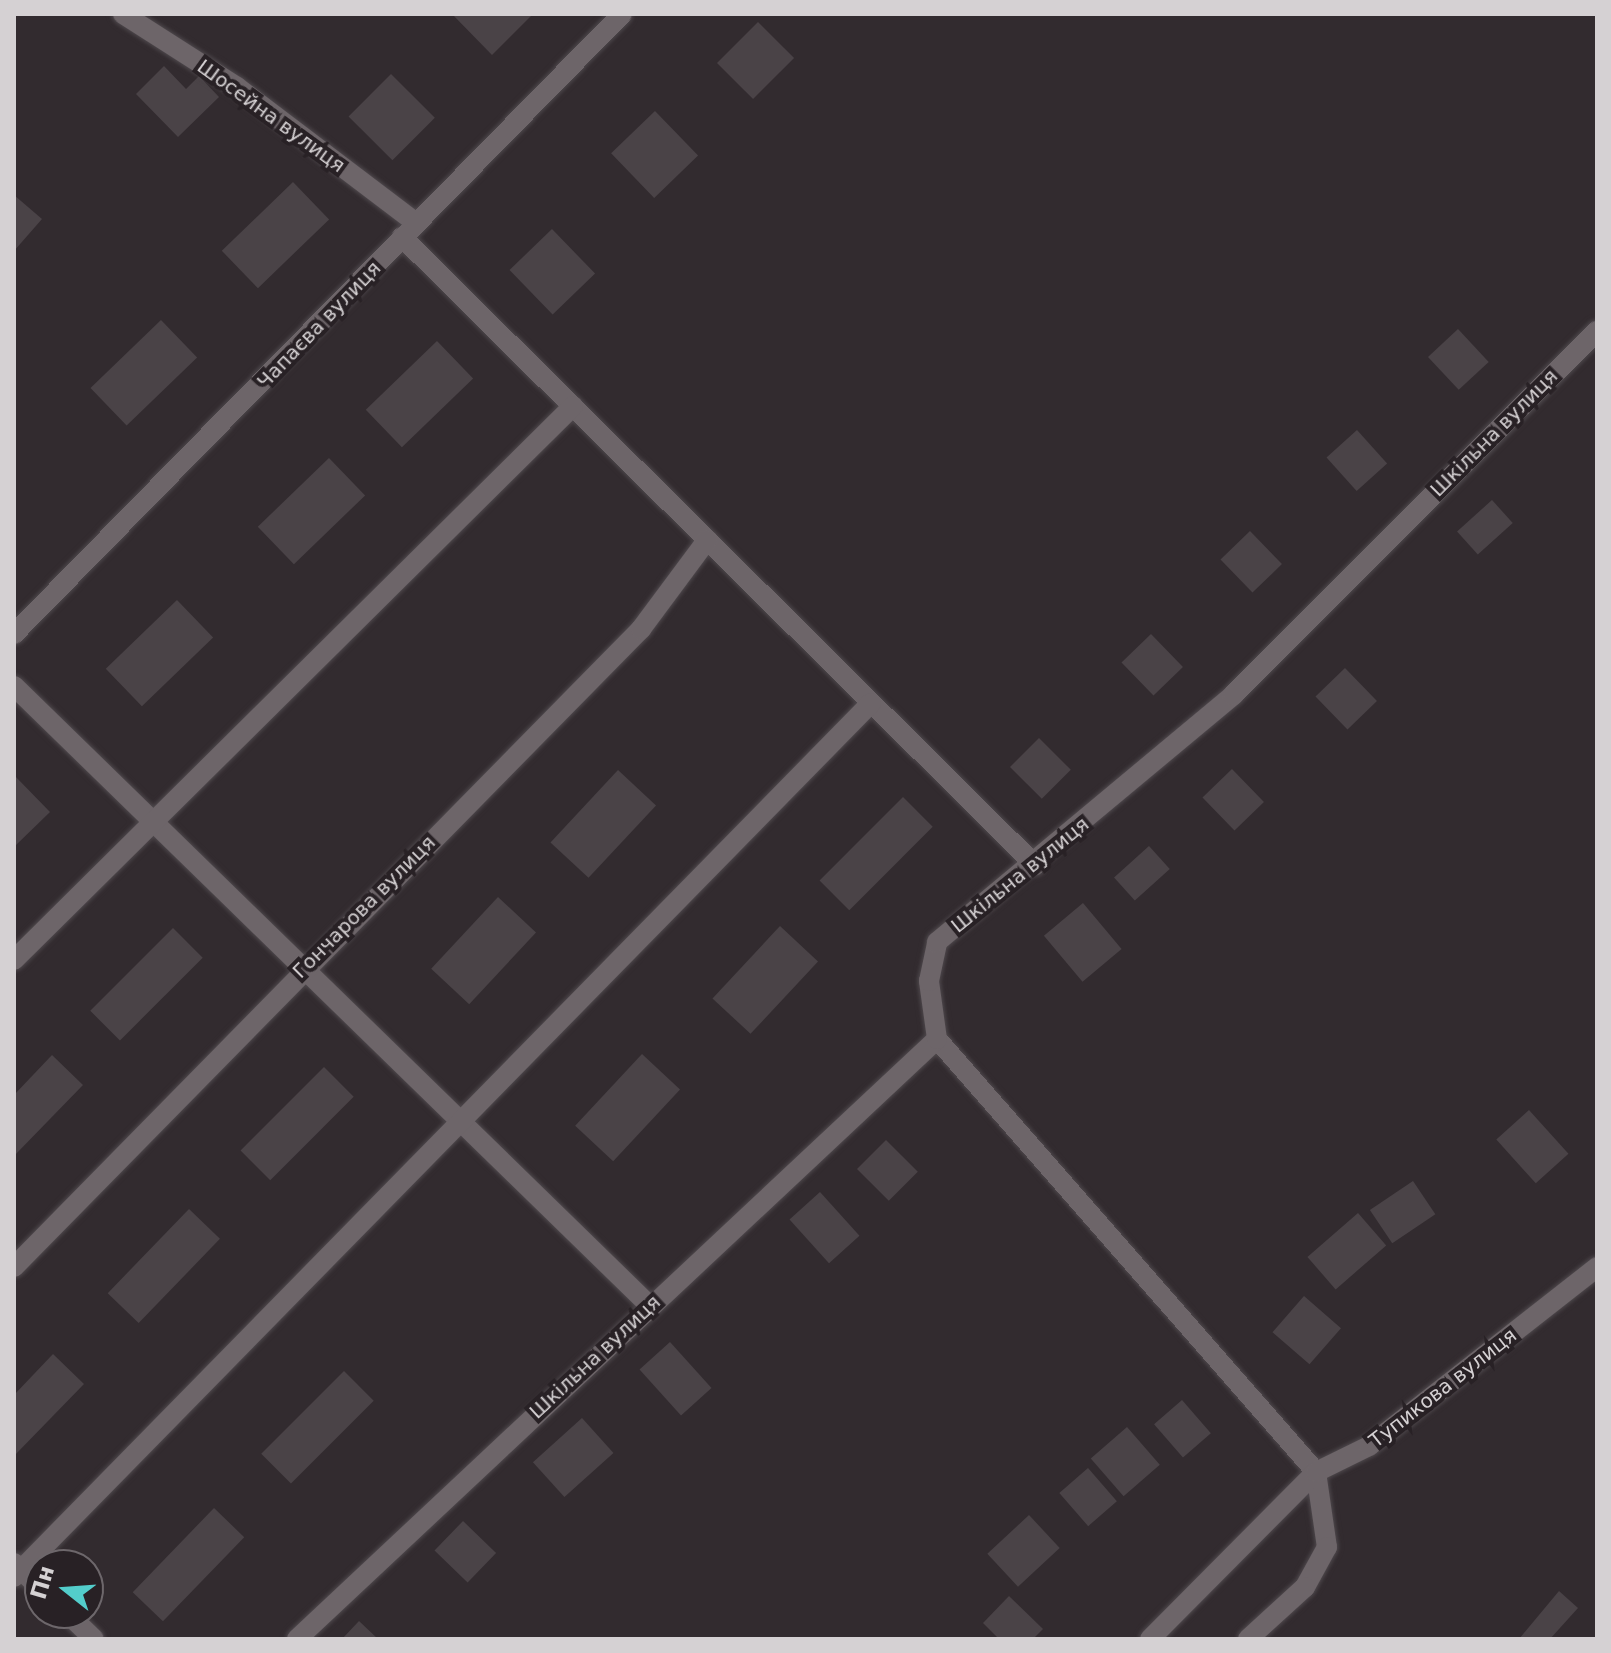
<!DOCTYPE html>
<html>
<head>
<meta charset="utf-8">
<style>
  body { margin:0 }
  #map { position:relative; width:1611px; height:1653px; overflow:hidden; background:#322b2f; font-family:"DejaVu Sans",sans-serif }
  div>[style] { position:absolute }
  .building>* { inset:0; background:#4a4347; transform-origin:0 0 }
  .roads { filter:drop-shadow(0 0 2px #4e484c) drop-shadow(0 0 2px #4e484c) }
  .street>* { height:20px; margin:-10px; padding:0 10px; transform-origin:10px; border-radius:10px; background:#6d6569 }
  span { translate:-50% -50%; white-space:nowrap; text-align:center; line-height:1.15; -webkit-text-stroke:8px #282125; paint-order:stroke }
  .street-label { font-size:20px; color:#d5d1d3 }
  .frame { position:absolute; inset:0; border:16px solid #d5d1d3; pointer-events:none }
  .north { position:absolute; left:24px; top:1549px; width:80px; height:80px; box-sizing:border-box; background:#282125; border:2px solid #6d676b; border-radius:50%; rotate:287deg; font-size:22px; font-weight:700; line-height:32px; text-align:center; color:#d5d1d3 }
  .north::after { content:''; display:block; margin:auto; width:28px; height:36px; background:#53cdcb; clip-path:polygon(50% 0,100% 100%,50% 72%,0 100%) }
</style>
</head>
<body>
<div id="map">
  <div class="building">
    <div style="clip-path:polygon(452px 14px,533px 14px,492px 55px)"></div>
    <div style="left:758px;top:22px;width:51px;height:58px;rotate:45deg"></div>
    <div style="clip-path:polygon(164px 66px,186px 89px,199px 76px,219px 97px,178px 137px,136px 94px)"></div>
    <div style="left:391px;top:74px;width:62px;height:60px;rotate:45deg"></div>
    <div style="left:655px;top:111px;width:62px;height:61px;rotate:46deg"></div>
    <div style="left:293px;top:182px;width:52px;height:99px;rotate:46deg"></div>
    <div style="clip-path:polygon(14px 195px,42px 219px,14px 251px)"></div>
    <div style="left:552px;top:229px;width:62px;height:59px;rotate:46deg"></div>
    <div style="left:161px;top:320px;width:52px;height:98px;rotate:46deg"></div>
    <div style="left:1458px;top:329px;width:45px;height:41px;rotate:47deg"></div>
    <div style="left:437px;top:341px;width:52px;height:99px;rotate:46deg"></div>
    <div style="left:1357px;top:430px;width:45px;height:41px;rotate:48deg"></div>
    <div style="left:329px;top:458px;width:52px;height:99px;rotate:46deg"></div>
    <div style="left:1492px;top:500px;width:31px;height:47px;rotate:48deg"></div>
    <div style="left:1250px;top:531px;width:46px;height:41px;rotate:46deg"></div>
    <div style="left:177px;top:600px;width:52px;height:99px;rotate:46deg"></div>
    <div style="left:1151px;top:634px;width:46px;height:41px;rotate:46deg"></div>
    <div style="left:1345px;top:668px;width:46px;height:41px;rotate:46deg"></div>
    <div style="left:1039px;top:738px;width:45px;height:41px;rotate:45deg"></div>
    <div style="left:1232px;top:769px;width:46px;height:41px;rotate:46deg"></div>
    <div style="left:618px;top:770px;width:52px;height:99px;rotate:43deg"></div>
    <div style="clip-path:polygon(14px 775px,50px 812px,14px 847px)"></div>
    <div style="left:903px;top:797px;width:42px;height:118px;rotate:45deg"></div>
    <div style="left:1149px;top:846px;width:31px;height:47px;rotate:48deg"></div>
    <div style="left:498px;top:897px;width:52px;height:98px;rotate:43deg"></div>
    <div style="left:1083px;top:903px;width:60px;height:51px;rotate:50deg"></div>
    <div style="left:780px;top:926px;width:52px;height:99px;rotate:43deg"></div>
    <div style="left:173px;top:928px;width:42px;height:117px;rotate:45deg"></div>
    <div style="left:642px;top:1054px;width:52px;height:98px;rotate:43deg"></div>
    <div style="clip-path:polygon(52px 1055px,83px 1085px,14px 1156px,14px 1095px)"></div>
    <div style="left:324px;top:1067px;width:42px;height:118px;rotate:45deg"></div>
    <div style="left:1529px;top:1110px;width:59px;height:44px;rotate:48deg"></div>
    <div style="left:886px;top:1140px;width:45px;height:41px;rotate:45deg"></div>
    <div style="left:1413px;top:1181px;width:40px;height:52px;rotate:56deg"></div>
    <div style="left:820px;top:1192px;width:59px;height:41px;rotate:48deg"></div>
    <div style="left:189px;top:1209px;width:43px;height:117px;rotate:44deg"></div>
    <div style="left:1358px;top:1213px;width:43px;height:67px;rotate:49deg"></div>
    <div style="left:1304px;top:1296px;width:49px;height:48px;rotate:41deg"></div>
    <div style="left:670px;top:1342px;width:62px;height:41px;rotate:48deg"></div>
    <div style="clip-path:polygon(53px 1354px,84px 1384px,14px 1456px,14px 1395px)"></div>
    <div style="left:344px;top:1371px;width:42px;height:117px;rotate:45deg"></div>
    <div style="left:1182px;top:1400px;width:44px;height:37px;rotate:49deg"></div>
    <div style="left:582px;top:1418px;width:47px;height:66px;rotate:48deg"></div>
    <div style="left:1127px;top:1427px;width:50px;height:48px;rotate:49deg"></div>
    <div style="left:1088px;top:1468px;width:44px;height:38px;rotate:49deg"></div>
    <div style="left:214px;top:1508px;width:42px;height:117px;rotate:44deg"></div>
    <div style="left:1029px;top:1515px;width:45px;height:57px;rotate:47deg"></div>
    <div style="left:463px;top:1521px;width:46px;height:41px;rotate:44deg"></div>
    <div style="clip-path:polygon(1559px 1591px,1578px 1608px,1550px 1639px,1519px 1639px)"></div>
    <div style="clip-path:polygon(1009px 1596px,1043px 1629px,1033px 1639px,999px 1639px,983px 1623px)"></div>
    <div style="clip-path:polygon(359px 1621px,378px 1639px,342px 1639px)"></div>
  </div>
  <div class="roads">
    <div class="street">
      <div style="left:123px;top:14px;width:135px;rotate:32.6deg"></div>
      <div style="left:237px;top:87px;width:225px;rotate:37.2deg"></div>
      <div style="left:402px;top:237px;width:892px;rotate:44.77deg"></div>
      <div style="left:14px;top:634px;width:868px;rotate:-45.56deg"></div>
      <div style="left:14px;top:686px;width:888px;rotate:44.27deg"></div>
      <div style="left:14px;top:960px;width:787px;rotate:-44.74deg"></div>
      <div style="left:937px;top:1039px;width:575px;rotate:48.8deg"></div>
      <div style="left:1316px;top:1472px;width:76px;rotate:81.7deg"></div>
      <div style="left:1327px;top:1547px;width:46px;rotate:118.8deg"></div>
      <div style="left:1305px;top:1587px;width:77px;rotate:137.6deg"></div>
      <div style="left:14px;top:1267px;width:895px;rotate:-45.5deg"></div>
      <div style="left:641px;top:629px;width:111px;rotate:-53.4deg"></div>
      <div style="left:14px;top:1563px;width:36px;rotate:44deg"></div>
      <div style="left:14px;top:1577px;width:1224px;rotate:-45.56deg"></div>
      <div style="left:67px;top:1613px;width:37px;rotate:44deg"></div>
      <div style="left:297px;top:1639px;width:877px;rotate:-43.15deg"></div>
      <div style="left:937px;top:1039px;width:59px;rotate:-97.9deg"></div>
      <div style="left:929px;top:981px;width:40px;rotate:-78deg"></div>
      <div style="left:937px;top:942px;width:386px;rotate:-39.8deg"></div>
      <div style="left:1233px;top:695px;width:515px;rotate:-45deg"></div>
      <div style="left:1150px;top:1639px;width:235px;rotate:-45.2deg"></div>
      <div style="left:1316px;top:1472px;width:59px;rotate:-26.1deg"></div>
      <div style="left:1369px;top:1446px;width:290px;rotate:-38.1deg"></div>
    </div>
  </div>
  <div class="street-label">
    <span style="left:271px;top:116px;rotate:36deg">Шосейна вулиця</span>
    <span style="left:319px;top:325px;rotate:-46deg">Чапаєва вулиця</span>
    <span style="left:1494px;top:433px;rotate:-45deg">Шкільна вулиця</span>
    <span style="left:1020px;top:875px;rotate:-39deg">Шкільна вулиця</span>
    <span style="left:364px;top:907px;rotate:-45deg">Гончарова вулиця</span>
    <span style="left:595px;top:1357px;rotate:-43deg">Шкільна вулиця</span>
    <span style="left:1443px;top:1388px;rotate:-38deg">Тупикова вулиця</span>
  </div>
  <div class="frame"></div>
  <div class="north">Пн</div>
</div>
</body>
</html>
